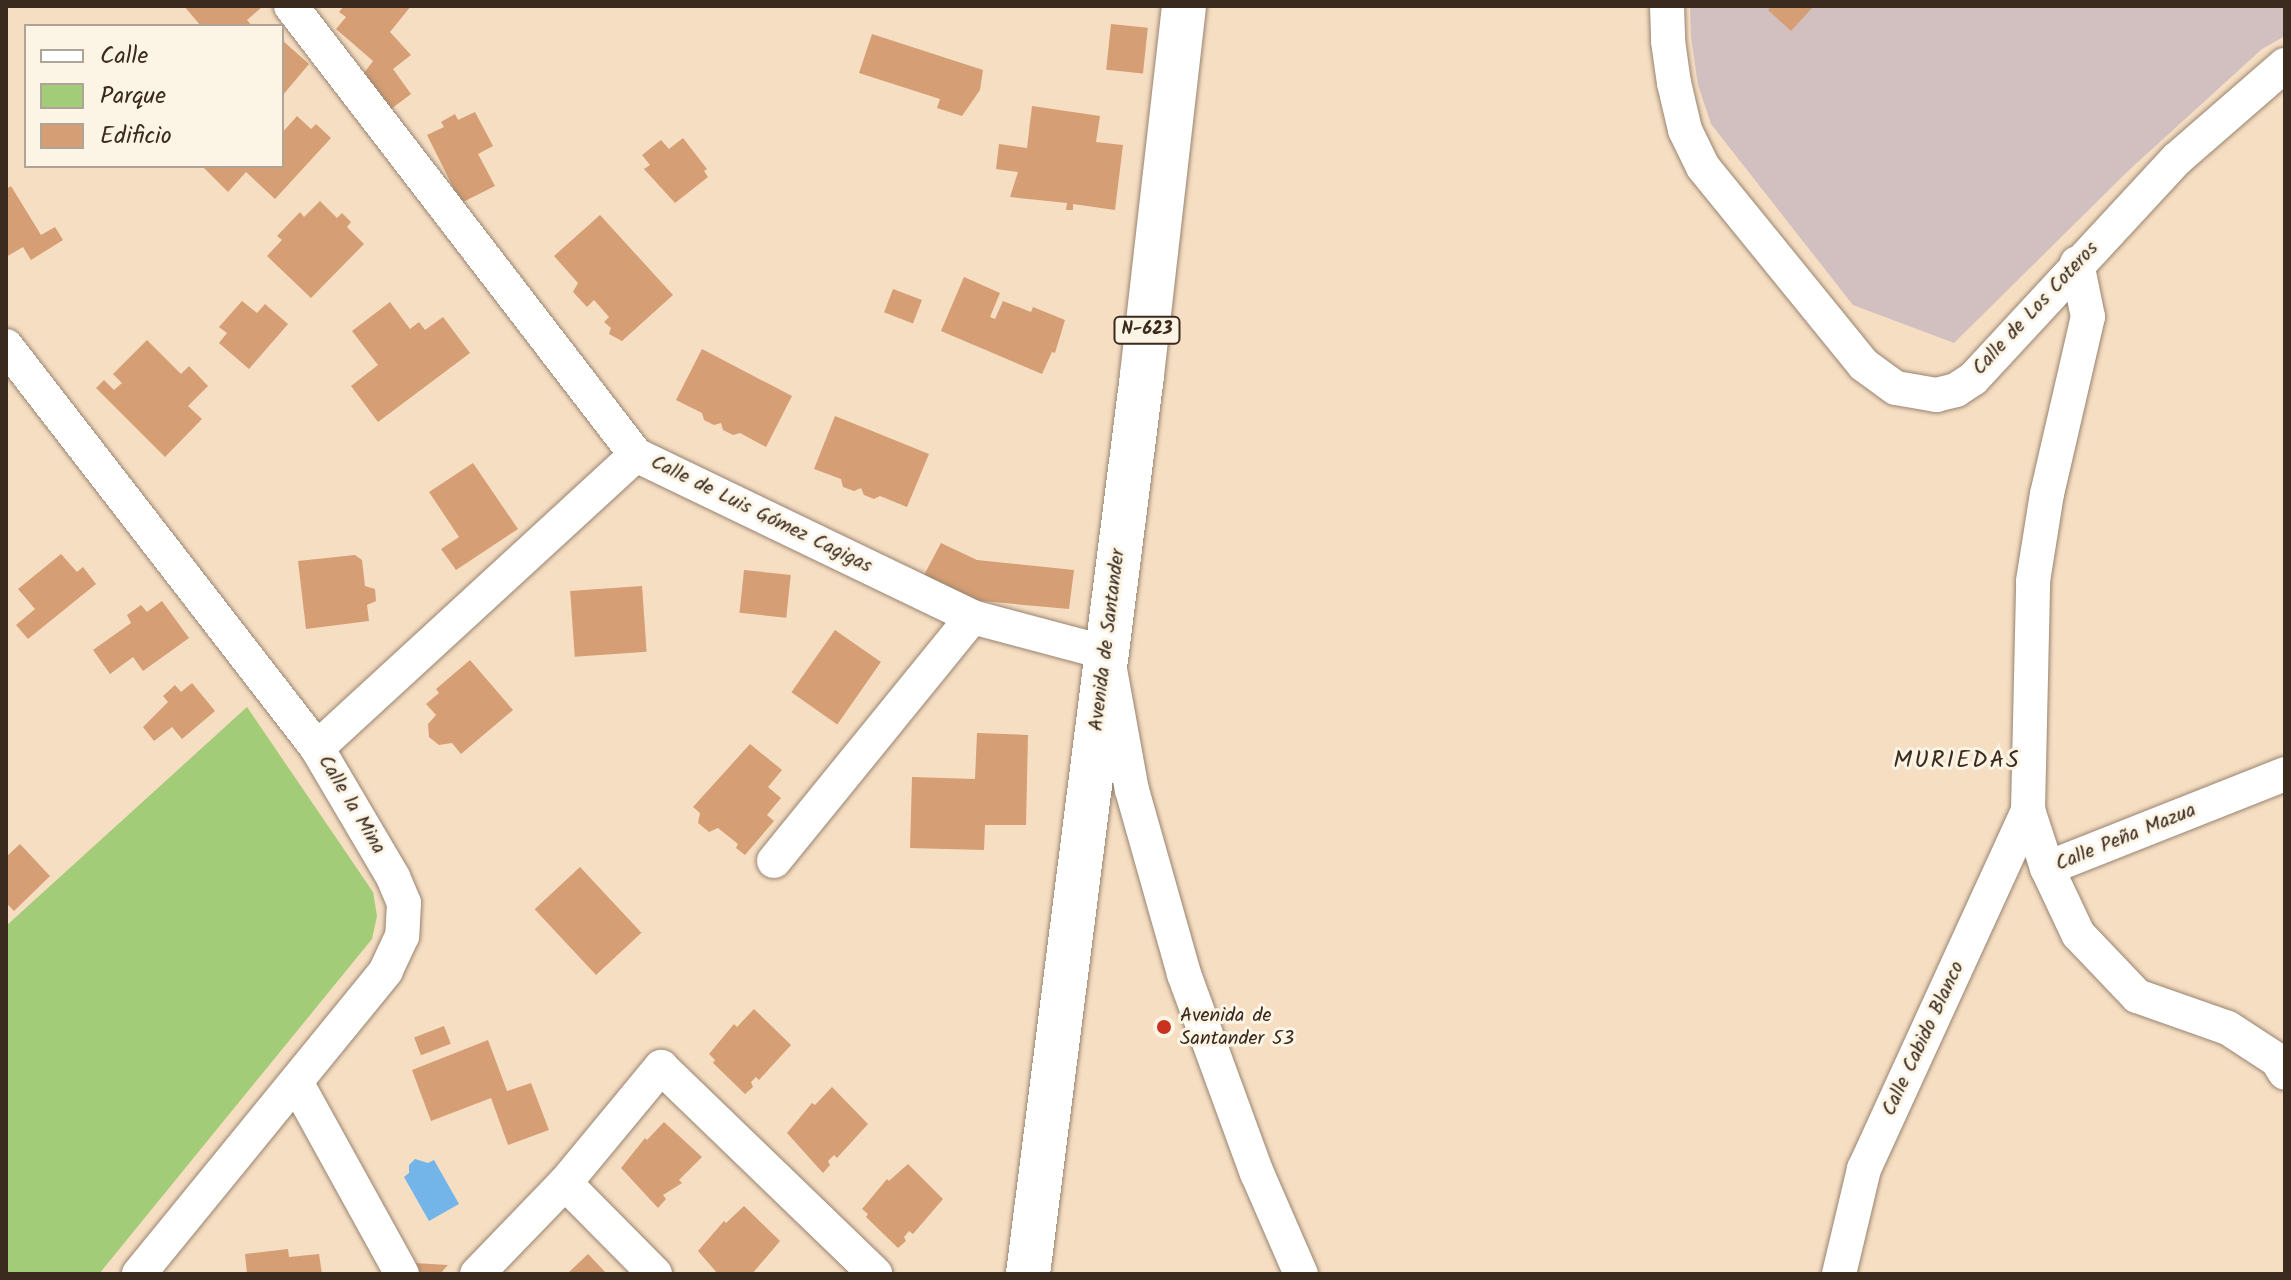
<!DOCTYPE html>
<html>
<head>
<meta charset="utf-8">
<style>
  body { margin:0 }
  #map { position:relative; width:2291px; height:1280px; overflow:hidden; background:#f6dec3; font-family:Kalam,sans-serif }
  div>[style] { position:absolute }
  .industrial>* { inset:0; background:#d2bfc0 }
  .green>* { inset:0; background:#a2cc78 }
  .water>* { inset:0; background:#73b5e8 }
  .building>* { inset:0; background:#d59e74; transform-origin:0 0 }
  .roads { filter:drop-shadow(0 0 2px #988470) drop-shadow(0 0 2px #988470) }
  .street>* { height:34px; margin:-17px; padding:0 17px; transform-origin:17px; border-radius:17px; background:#fff }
  .highway>* { height:44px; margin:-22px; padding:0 22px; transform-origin:22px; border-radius:22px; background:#fff }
  .dots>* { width:22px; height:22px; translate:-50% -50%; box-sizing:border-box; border:4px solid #fcf5e5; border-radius:50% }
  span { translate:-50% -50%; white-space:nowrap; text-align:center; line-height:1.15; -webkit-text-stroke:6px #fcf5e5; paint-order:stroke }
  .shield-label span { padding:2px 6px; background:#fcf5e5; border:2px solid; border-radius:6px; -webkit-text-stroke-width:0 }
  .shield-label { font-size:18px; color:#3b2a1e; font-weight:700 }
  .street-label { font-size:20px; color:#3b2a1e }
  .poi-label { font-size:20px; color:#3b2a1e }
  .left { translate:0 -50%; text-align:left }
  .quarter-label { font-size:24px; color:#3b2a1e; letter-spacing:2px }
  .frame { position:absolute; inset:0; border:8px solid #3b2a1e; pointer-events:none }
  .legend { position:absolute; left:24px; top:24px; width:260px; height:144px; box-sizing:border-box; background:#fcf5e5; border:2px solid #afa495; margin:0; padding:10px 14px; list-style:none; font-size:24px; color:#3b2a1e }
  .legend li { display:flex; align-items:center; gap:16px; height:40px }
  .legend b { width:40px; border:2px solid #afa495 }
</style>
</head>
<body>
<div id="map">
  <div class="industrial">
    <div style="clip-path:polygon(1690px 6px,2285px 6px,2285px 36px,2262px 49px,2128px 171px,1954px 343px,1853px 305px,1711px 124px,1698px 85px,1691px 37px)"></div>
  </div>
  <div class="green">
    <div style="clip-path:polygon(247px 707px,373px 892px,377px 916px,372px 939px,99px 1274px,6px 1274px,6px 926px)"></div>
  </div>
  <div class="water">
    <div style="clip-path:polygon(415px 1159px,428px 1163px,434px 1160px,459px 1204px,429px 1221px,404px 1177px,409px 1173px,409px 1165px)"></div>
  </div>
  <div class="building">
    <div style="clip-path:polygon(184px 6px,263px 6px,247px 20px,252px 26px,201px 26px)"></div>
    <div style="clip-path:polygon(344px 6px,411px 6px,390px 32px,411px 55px,393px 69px,411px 94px,391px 109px,364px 73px,373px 61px,336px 29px,346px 17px,339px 12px)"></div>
    <div style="clip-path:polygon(1772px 6px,1810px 6px,1812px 8px,1791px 31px,1768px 10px)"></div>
    <div style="left:1111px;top:24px;width:37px;height:46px;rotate:6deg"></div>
    <div style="clip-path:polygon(872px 34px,983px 70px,980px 90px,962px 116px,937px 108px,940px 99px,859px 73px)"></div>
    <div style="clip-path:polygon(282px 40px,309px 64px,282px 96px)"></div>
    <div style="clip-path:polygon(1032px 106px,1100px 116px,1096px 142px,1123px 145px,1115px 210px,1073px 204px,1073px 210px,1066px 210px,1067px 203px,1010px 197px,1018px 172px,996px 169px,999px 144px,1027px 148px)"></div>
    <div style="clip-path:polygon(475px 112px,493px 146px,478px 154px,495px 186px,461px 203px,427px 135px,444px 127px,441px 122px,455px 114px,458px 120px)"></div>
    <div style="clip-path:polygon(297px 116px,311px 129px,316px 124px,331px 138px,275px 199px,246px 172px,228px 192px,202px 166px,282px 166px,282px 133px)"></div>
    <div style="clip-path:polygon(683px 138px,707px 169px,704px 171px,708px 177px,675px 203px,644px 169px,650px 165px,642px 155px,661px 140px,669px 149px)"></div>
    <div style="clip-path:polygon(11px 186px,41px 235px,55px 227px,63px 240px,31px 260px,23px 247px,6px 257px,6px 189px)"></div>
    <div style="clip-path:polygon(320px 201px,337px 218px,342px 213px,351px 222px,347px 227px,364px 244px,311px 298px,267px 256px,282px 240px,277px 236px,300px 212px,304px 217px)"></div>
    <div style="clip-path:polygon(600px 215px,673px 295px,622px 341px,609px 334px,611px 328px,604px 322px,609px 317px,594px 300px,587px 307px,573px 292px,578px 283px,554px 256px)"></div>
    <div style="clip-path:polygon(964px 277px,1000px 293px,990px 317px,995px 319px,1003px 301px,1031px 312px,1033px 307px,1065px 320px,1055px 353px,1052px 352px,1042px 374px,941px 331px)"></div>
    <div style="left:893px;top:289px;width:31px;height:25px;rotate:21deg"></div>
    <div style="clip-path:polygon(242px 301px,257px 313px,265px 304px,288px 324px,249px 369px,219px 343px,227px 333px,219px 327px)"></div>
    <div style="clip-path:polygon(390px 302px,410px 329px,419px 322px,425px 330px,443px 317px,470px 353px,378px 422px,351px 386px,378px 365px,352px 331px)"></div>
    <div style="clip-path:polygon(147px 340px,181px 374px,189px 366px,208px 386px,188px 406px,202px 419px,165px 457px,96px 388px,104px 380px,114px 390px,122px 383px,113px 374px)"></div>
    <div style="clip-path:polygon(702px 349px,792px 396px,766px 447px,740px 433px,733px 435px,723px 430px,721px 423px,714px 425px,704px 420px,702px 413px,676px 400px)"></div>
    <div style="clip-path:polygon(835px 416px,929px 454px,907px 507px,880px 496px,874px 499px,864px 495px,861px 488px,854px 491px,843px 487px,841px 479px,814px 469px)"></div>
    <div style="clip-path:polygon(473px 463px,518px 529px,456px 570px,441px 549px,459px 537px,429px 492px)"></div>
    <div style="clip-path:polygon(941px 543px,977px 560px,1074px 570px,1069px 609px,971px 600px,924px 575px)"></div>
    <div style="clip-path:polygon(61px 554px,77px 572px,83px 567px,96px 584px,28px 639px,16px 625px,35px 609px,18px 589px)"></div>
    <div style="clip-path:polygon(355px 555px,362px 560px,365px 586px,375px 589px,376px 601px,367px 605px,369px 621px,306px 629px,298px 561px)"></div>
    <div style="left:744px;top:570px;width:47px;height:43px;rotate:6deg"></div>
    <div style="left:642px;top:586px;width:66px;height:72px;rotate:86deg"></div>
    <div style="clip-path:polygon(162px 601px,189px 638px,143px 671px,133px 657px,110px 674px,93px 650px,131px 623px,127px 615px,141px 605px,147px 612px)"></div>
    <div style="left:835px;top:630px;width:56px;height:76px;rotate:35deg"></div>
    <div style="clip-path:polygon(470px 660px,513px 710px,461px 754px,452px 743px,439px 745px,429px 737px,428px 724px,436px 715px,426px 704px,439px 693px,436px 689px)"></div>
    <div style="clip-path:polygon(192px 683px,215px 711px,182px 739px,172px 727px,154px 741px,143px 727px,168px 702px,163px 696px,175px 685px,181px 692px)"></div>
    <div style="clip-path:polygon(977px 733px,1028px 735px,1026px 825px,985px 825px,984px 850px,910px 848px,912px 777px,975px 779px)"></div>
    <div style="clip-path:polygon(750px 744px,782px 770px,768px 787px,781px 798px,767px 815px,774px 821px,745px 855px,736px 848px,738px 844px,718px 828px,709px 832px,698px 823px,700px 813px,693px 807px)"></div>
    <div style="clip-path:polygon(20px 844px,50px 876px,14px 911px,6px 903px,6px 857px)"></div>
    <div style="left:580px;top:867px;width:90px;height:62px;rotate:47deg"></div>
    <div style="clip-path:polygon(754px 1009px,791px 1045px,759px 1080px,756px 1077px,751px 1082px,753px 1087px,745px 1094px,713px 1063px,715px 1060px,709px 1054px,734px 1024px,737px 1027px)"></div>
    <div style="left:444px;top:1026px;width:19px;height:32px;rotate:69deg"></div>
    <div style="clip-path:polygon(488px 1040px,507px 1091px,531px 1083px,549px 1130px,508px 1145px,491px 1098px,431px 1121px,412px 1070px)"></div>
    <div style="clip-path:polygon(832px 1087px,868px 1124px,837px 1158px,834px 1155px,828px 1161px,830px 1165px,823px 1173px,787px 1133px,812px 1103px,815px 1105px)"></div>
    <div style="clip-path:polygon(664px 1122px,702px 1157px,679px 1180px,682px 1183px,663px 1195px,666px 1199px,658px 1208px,621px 1168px,645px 1138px,647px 1140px)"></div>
    <div style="clip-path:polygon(908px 1164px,943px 1199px,913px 1234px,909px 1231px,904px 1237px,906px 1241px,898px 1248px,866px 1217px,868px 1214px,862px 1209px,887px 1179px,889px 1181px)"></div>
    <div style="clip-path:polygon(744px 1206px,780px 1241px,752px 1274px,718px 1274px,698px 1251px,724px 1221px,726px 1223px)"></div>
    <div style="clip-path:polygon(288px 1249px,289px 1257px,319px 1254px,322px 1274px,247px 1274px,245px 1254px)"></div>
    <div style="clip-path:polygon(588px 1254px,607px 1274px,567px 1274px)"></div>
    <div style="clip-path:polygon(414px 1263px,448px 1265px,440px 1274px,421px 1274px)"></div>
  </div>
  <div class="roads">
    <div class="street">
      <div style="left:291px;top:6px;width:566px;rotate:52.46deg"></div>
      <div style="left:636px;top:455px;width:373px;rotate:25.7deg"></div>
      <div style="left:972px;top:617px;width:140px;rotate:14.9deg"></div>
      <div style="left:1107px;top:653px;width:139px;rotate:79.7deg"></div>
      <div style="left:1132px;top:790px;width:191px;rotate:74.2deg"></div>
      <div style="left:1184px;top:974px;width:212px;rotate:69.9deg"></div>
      <div style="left:1257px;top:1173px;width:110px;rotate:66.5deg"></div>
      <div style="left:1667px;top:6px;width:35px;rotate:88deg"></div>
      <div style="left:1668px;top:41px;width:42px;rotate:81.9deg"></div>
      <div style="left:1674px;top:83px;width:48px;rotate:76.8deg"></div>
      <div style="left:1685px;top:130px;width:41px;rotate:64.1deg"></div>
      <div style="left:1703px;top:167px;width:255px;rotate:50.9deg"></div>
      <div style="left:1864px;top:365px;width:39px;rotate:36deg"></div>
      <div style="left:1896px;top:388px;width:41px;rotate:9.9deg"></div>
      <div style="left:1936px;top:395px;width:21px;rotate:-14deg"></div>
      <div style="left:1956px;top:390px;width:20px;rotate:-33deg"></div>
      <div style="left:1973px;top:379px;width:301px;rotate:-47.2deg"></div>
      <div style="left:2178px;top:158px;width:142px;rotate:-41deg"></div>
      <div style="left:6px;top:346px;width:508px;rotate:52.27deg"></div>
      <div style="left:317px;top:748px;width:150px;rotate:59.5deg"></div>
      <div style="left:393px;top:877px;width:28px;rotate:67deg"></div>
      <div style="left:404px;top:903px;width:33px;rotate:93deg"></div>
      <div style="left:402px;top:936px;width:38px;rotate:115deg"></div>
      <div style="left:386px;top:971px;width:391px;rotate:129.2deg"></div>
      <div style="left:317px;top:748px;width:433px;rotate:-42.6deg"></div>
      <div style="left:2285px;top:774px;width:256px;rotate:158.4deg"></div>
      <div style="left:2047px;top:868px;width:73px;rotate:64.8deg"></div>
      <div style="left:2078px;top:934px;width:86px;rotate:46.4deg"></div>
      <div style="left:2137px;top:996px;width:96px;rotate:19.4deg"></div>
      <div style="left:2228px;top:1028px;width:59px;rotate:33.1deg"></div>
      <div style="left:2277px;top:1060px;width:15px;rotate:58deg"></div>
      <div style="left:774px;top:861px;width:314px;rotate:-50.9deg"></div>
      <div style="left:2047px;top:868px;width:61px;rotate:-108.1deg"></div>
      <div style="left:2028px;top:810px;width:229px;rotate:-88.7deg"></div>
      <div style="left:2033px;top:581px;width:88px;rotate:-80.9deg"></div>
      <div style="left:2047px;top:494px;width:182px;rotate:-77deg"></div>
      <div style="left:2088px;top:317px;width:55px;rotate:-101.5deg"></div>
      <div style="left:296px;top:1082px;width:219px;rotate:61.1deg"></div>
      <div style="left:565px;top:1183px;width:128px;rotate:45.3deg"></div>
      <div style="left:477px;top:1274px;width:127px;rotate:-46deg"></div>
      <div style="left:565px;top:1183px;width:151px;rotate:-50.4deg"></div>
      <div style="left:661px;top:1067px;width:298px;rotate:44deg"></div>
      <div style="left:1839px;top:1274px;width:108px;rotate:-76.6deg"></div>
      <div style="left:1864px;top:1169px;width:395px;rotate:-65.4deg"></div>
    </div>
    <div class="highway">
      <div style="left:1028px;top:1274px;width:906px;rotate:-82.77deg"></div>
      <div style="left:1142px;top:375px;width:371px;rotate:-83.5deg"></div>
    </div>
  </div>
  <div class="dots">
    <div style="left:1164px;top:1027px;background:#c8321e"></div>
  </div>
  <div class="shield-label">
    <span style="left:1147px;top:330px">N-623</span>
  </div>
  <div class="street-label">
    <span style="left:2036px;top:309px;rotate:-47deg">Calle de Los Coteros</span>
    <span style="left:761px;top:515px;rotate:26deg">Calle de Luis Gómez Cagigas</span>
    <span style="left:1108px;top:640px;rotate:-83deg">Avenida de Santander</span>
    <span style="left:351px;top:805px;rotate:59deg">Calle la Mina</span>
    <span style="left:2126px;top:838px;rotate:-22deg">Calle Peña Mazua</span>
    <span style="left:1924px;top:1039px;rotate:-65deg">Calle Cabido Blanco</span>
  </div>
  <div class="poi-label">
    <span class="left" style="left:1180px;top:1028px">Avenida de<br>Santander 53</span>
  </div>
  <div class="quarter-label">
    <span style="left:1957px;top:761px">MURIEDAS</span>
  </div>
  <div class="frame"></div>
  <ul class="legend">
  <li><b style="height:10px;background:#fff"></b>Calle</li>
  <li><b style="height:22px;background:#a2cc78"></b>Parque</li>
  <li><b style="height:22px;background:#d59e74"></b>Edificio</li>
  </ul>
</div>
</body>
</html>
